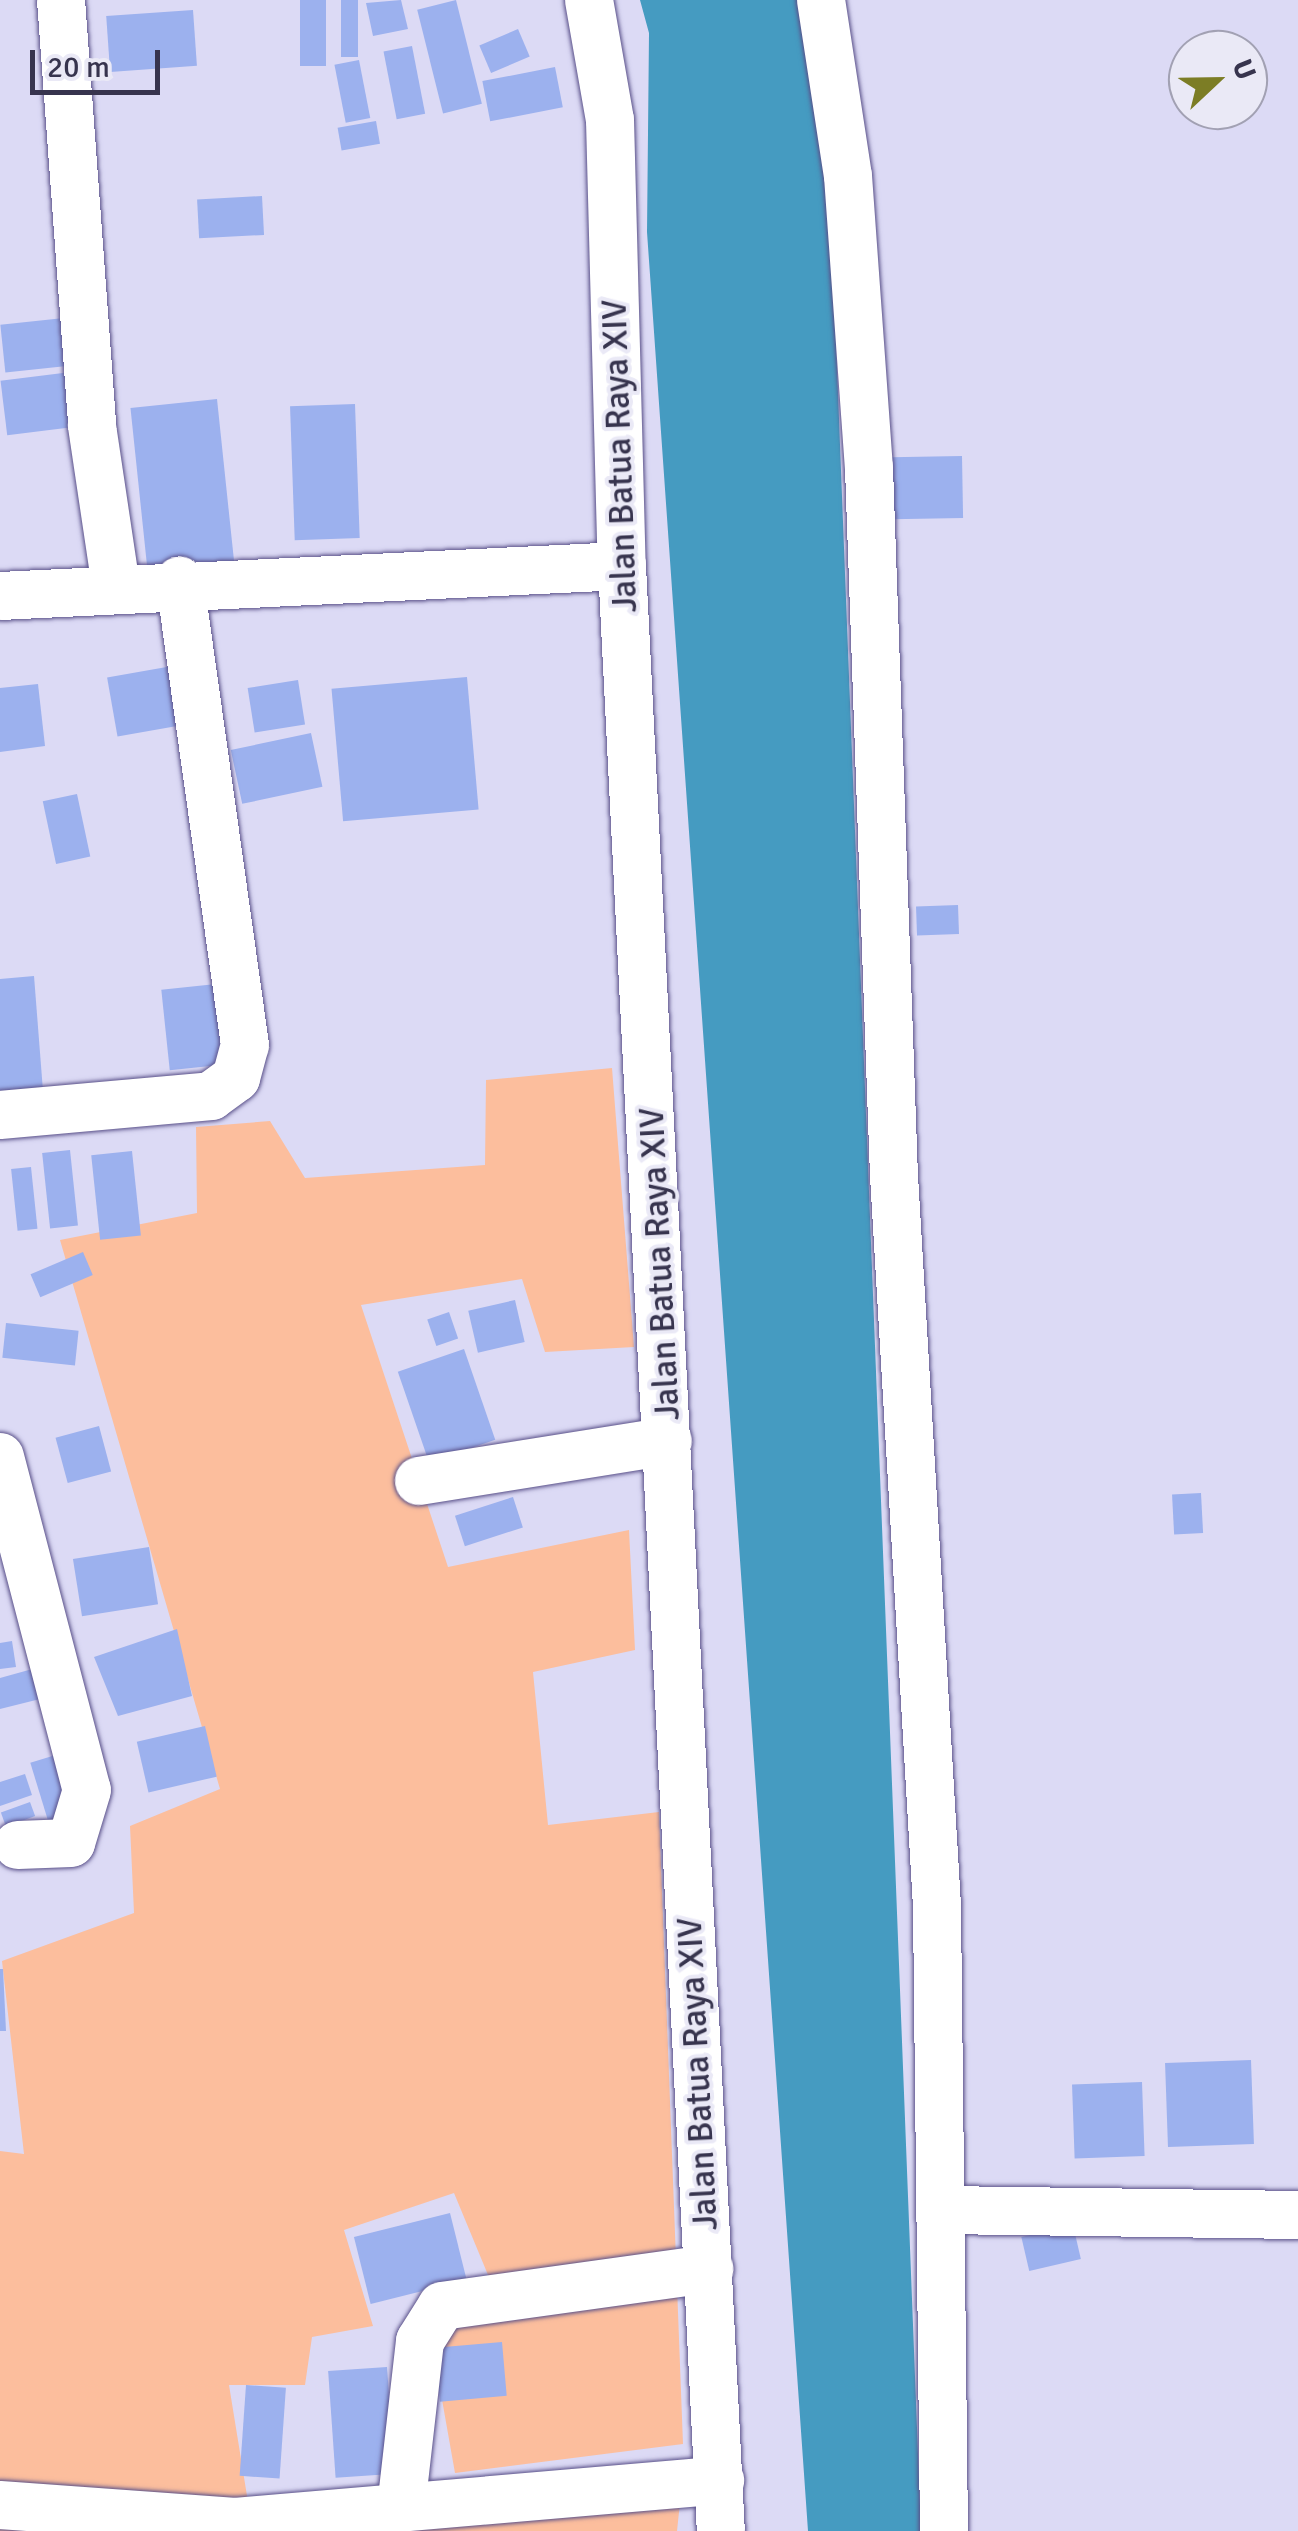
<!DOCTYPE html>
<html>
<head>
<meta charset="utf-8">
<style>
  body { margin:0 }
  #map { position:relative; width:1298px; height:2531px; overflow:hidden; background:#dcdaf5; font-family:Signika,sans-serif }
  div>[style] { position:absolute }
  .green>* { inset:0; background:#fcbe9d }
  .water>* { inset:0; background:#459bc1 }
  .building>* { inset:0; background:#9cb1ee; transform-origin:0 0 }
  .roads { filter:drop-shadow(0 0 2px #595089) drop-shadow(0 0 2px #595089) }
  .minor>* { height:48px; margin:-24px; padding:0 24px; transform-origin:24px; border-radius:24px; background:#fff }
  span { translate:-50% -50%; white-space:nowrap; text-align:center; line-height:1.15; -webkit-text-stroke:8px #eae9f6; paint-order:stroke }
  .street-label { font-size:35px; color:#37344e }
  .north { position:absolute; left:1168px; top:30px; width:100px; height:100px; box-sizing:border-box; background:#eae9f6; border:2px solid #a2a1b3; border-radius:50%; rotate:68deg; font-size:28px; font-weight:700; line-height:40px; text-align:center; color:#37344e }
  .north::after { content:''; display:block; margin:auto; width:35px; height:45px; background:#7c7d25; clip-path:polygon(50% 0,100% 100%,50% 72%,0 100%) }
  .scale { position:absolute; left:30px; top:50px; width:130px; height:45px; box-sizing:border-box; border:5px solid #37344e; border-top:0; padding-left:12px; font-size:30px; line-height:35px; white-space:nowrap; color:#37344e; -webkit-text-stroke:8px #eae9f6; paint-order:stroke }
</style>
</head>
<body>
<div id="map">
  <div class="green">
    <div style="clip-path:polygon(612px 1068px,634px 1347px,545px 1352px,522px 1279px,361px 1305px,448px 1567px,629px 1530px,635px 1650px,533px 1672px,548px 1825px,659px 1812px,683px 2444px,455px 2473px,427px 2315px,498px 2299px,454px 2193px,344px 2230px,373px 2326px,312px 2337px,305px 2385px,229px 2385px,248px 2502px,681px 2493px,677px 2531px,0 2531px,0 2151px,24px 2154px,2px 1961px,134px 1913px,130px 1826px,220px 1789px,60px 1240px,197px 1213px,196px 1127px,270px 1121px,305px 1178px,485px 1165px,486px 1080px)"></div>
  </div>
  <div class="water">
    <div style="clip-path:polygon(640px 0,805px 0,813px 22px,834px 290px,921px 2531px,808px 2531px,647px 232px,649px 33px)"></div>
  </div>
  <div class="building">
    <div style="left:300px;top:0;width:26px;height:66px"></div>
    <div style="left:341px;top:0;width:17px;height:57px"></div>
    <div style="clip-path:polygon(401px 0,408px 29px,373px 36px,366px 3px)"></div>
    <div style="left:456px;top:0;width:107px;height:40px;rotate:76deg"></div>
    <div style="left:193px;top:10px;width:56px;height:87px;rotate:86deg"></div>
    <div style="left:518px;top:29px;width:30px;height:42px;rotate:67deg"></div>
    <div style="left:412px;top:46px;width:69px;height:29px;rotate:79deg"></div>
    <div style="left:359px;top:60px;width:59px;height:25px;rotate:79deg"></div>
    <div style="left:555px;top:67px;width:41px;height:74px;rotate:79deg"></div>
    <div style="left:376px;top:121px;width:23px;height:39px;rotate:80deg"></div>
    <div style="left:262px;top:196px;width:39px;height:65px;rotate:87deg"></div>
    <div style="left:64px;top:318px;width:48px;height:64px;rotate:84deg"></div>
    <div style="left:71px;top:372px;width:55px;height:71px;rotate:83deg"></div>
    <div style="left:217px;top:399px;width:166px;height:87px;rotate:84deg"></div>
    <div style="left:355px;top:404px;width:134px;height:65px;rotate:88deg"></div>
    <div style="left:962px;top:456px;width:62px;height:71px;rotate:89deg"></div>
    <div style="left:178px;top:665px;width:60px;height:72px;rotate:80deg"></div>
    <div style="left:467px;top:677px;width:133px;height:136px;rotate:85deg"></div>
    <div style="left:298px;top:680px;width:45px;height:51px;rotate:81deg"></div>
    <div style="clip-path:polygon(38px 684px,45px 746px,0 752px,0 688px)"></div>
    <div style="left:311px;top:733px;width:55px;height:82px;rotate:78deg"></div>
    <div style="left:77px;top:794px;width:64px;height:35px;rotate:78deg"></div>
    <div style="left:958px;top:905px;width:29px;height:42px;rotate:88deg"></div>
    <div style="clip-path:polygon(34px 976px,43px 1091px,0 1095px,0 979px)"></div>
    <div style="left:216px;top:984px;width:81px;height:55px;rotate:84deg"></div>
    <div style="left:70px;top:1150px;width:76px;height:28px;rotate:84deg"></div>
    <div style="left:132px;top:1151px;width:85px;height:41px;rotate:84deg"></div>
    <div style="left:31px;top:1167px;width:62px;height:20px;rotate:84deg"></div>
    <div style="left:83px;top:1252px;width:25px;height:57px;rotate:67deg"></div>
    <div style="left:515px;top:1300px;width:43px;height:48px;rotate:77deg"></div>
    <div style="left:449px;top:1312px;width:28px;height:23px;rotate:71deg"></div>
    <div style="left:6px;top:1323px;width:73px;height:35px;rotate:6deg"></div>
    <div style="left:464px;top:1349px;width:96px;height:70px;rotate:71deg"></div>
    <div style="left:99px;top:1426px;width:47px;height:45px;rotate:75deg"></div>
    <div style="left:1201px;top:1493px;width:40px;height:29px;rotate:87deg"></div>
    <div style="left:513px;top:1497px;width:32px;height:61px;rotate:72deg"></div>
    <div style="left:149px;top:1547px;width:58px;height:77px;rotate:81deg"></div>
    <div style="clip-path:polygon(177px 1629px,192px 1696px,118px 1716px,94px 1657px)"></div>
    <div style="clip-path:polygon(12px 1641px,16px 1667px,0 1669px,0 1643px)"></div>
    <div style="clip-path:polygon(36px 1668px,44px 1698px,0 1709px,0 1678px)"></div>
    <div style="left:205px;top:1726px;width:52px;height:70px;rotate:77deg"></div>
    <div style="left:59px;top:1754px;width:61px;height:30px;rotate:73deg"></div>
    <div style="clip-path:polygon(25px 1774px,32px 1795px,0 1806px,0 1782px)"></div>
    <div style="left:30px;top:1802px;width:15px;height:31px;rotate:70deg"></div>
    <div style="clip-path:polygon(0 1969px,3px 1969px,6px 2031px,0 2031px)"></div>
    <div style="left:1251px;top:2060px;width:84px;height:86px;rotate:88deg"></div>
    <div style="left:1142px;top:2082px;width:74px;height:70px;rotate:88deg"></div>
    <div style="left:450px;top:2213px;width:69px;height:99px;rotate:76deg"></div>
    <div style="left:1073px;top:2225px;width:35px;height:53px;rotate:77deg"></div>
    <div style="left:502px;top:2342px;width:54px;height:67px;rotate:85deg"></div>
    <div style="left:387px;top:2367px;width:107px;height:59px;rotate:86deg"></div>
    <div style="left:246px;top:2385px;width:40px;height:91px;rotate:4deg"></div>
  </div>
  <div class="roads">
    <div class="minor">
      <div style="left:61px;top:0;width:427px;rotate:85.8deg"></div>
      <div style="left:92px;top:426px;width:162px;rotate:81.5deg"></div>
      <div style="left:589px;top:0;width:122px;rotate:80.1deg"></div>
      <div style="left:610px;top:120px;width:446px;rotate:88.5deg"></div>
      <div style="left:622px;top:566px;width:1967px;rotate:87.12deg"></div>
      <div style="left:821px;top:0;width:178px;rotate:81.3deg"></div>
      <div style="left:848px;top:176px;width:293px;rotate:85.9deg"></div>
      <div style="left:869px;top:468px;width:708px;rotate:87.98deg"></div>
      <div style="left:894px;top:1176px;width:732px;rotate:86.63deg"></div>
      <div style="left:937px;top:1907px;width:624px;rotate:89.36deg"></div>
      <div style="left:0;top:596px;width:623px;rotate:-2.76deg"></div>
      <div style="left:0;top:1115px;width:212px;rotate:-5.1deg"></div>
      <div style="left:211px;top:1096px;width:31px;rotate:-36deg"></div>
      <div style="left:236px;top:1078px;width:34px;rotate:-75deg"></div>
      <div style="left:245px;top:1045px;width:469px;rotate:-98deg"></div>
      <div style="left:0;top:1457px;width:344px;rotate:75.4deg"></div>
      <div style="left:87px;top:1790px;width:55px;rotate:106.8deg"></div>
      <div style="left:71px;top:1843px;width:53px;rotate:177.8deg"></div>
      <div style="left:419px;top:1481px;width:252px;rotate:-9.1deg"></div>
      <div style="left:942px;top:2210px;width:356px;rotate:0.8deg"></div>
      <div style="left:0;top:2505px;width:236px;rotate:4.1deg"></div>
      <div style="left:235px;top:2522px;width:487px;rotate:-4.9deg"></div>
      <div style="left:401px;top:2508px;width:168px;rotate:-83.5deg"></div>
      <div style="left:420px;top:2341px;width:41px;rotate:-57.8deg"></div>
      <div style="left:442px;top:2306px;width:270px;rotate:-7.9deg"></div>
    </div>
  </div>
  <div class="street-label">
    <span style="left:620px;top:456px;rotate:-92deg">Jalan Batua Raya XIV</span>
    <span style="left:660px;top:1264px;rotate:-93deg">Jalan Batua Raya XIV</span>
    <span style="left:698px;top:2074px;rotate:-93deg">Jalan Batua Raya XIV</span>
  </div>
  <div class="north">U</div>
  <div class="scale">20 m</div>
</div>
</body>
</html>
